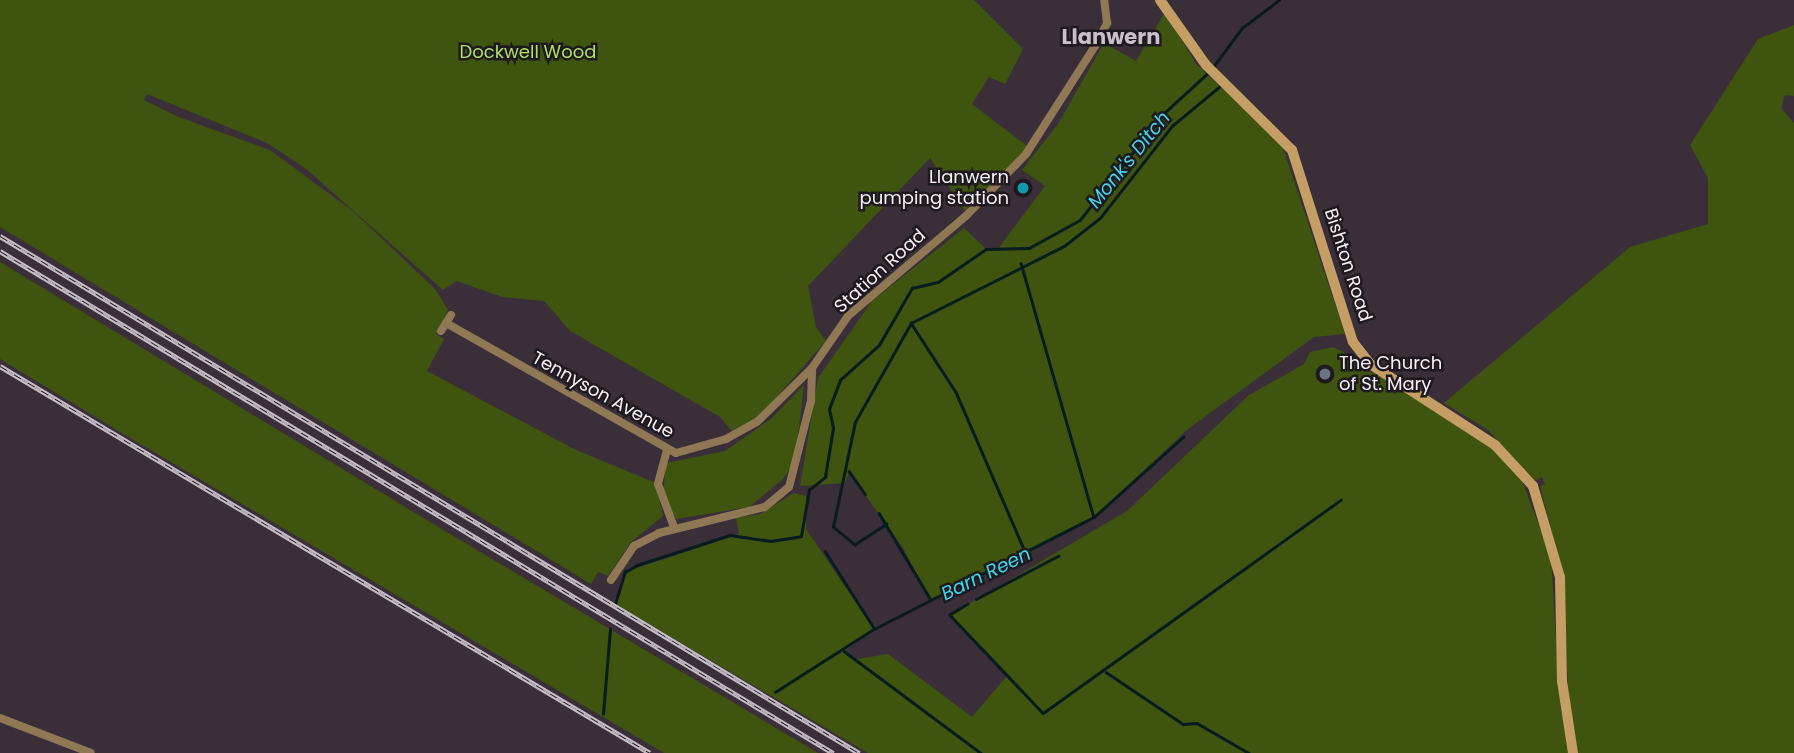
<!DOCTYPE html>
<html>
<head>
<meta charset="utf-8">
<style>
  body { margin:0 }
  #map { position:relative; width:1794px; height:753px; overflow:hidden; background:#3a2f39; font-family:Poppins,sans-serif }
  div>[style] { position:absolute }
  .green>* { inset:0; background:#3e540f }
  .stream>* { height:2.5px; margin:-1.25px; padding:0 1.25px; transform-origin:1.25px; border-radius:1.25px; background:#081b1e }
  .street>* { height:8px; margin:-4px; padding:0 4px; transform-origin:4px; border-radius:4px; background:#907855 }
  .secondary>* { height:10px; margin:-5px; padding:0 5px; transform-origin:5px; border-radius:5px; background:#c49e65 }
  .rail>* { height:5px; margin-top:-2.5px; transform-origin:0; background:repeating-linear-gradient(90deg,#1e191e 0 8px,#c5bdc5 0 16px); box-sizing:border-box; border-block:2px solid #c5bdc5 }
  .dots>* { width:19px; height:19px; translate:-50% -50%; box-sizing:border-box; border:4px solid #1e191e; border-radius:50% }
  span { translate:-50% -50%; white-space:nowrap; text-align:center; line-height:1.15; -webkit-text-stroke:5px #1e191e; paint-order:stroke }
  .park-label { font-size:18px; color:#b1de64 }
  .poi-label { font-size:18px; color:#f7f0f7 }
  .right { translate:-100% -50%; text-align:right }
  .left { translate:0 -50%; text-align:left }
  .street-label { font-size:18px; color:#f7f0f7 }
  .water-label { font-size:19px; color:#3dd7ee; font-style:italic }
  .quarter-label { font-size:21px; color:#cbbecb; font-weight:700 }
</style>
</head>
<body>
<div id="map">
  <div class="green">
    <div style="clip-path:polygon(0 0,974px 0,1023px 49px,1005px 84px,989px 77px,972px 104px,1030px 148px,965px 211px,930px 158px,808px 286px,816px 327px,826px 341px,758px 418px,732px 431px,720px 417px,570px 331px,544px 301px,502px 297px,457px 281px,443px 290px,305px 168px,267px 143px,147px 94px,144px 100px,176px 116px,270px 150px,354px 212px,436px 290px,448px 310px,436px 334px,444px 339px,427px 371px,576px 450px,656px 483px,663px 516px,631px 542px,608px 576px,598px 572px,591px 584px,0 227px)"></div>
    <div style="clip-path:polygon(1165px 12px,1196px 64px,1281px 142px,1345px 334px,1314px 337px,1188px 429px,1094px 517px,931px 601px,903px 548px,849px 472px,845px 483px,800px 486px,818px 378px,872px 301px,964px 228px,986px 249px,998px 249px,1045px 186px,1022px 170px,1058px 124px,1104px 43px,1136px 61px)"></div>
    <div style="clip-path:polygon(1794px 25px,1794px 96px,1785px 95px,1781px 108px,1794px 123px,1794px 753px,1578px 753px,1569px 706px,1562px 574px,1540px 486px,1545px 484px,1542px 477px,1535px 481px,1488px 430px,1444px 403px,1630px 247px,1708px 224px,1708px 178px,1690px 145px,1758px 39px)"></div>
    <div style="clip-path:polygon(0 262px,445px 531px,818px 753px,664px 753px,125px 435px,0 359px)"></div>
    <div style="clip-path:polygon(1333px 347px,1356px 359px,1355px 370px,1375px 373px,1487px 444px,1521px 478px,1551px 557px,1560px 704px,1570px 753px,868px 753px,615px 604px,625px 572px,739px 534px,736px 518px,760px 514px,794px 493px,806px 496px,806px 529px,874px 629px,845px 651px,857px 659px,888px 654px,972px 717px,1007px 676px,950px 615px,1127px 511px,1249px 395px,1304px 364px,1310px 352px)"></div>
    <div style="clip-path:polygon(804px 385px,795px 461px,783px 479px,749px 507px,676px 519px,663px 494px,666px 463px,725px 451px,771px 419px)"></div>
  </div>
  <div class="stream">
    <div style="left:1213px;top:67px;width:49px;rotate:-53.4deg"></div>
    <div style="left:1242px;top:28px;width:46px;rotate:-37.1deg"></div>
    <div style="left:1021px;top:263px;width:264px;rotate:74deg"></div>
    <div style="left:911px;top:323px;width:82px;rotate:56.9deg"></div>
    <div style="left:956px;top:392px;width:176px;rotate:66.6deg"></div>
    <div style="left:849px;top:471px;width:28px;rotate:55deg"></div>
    <div style="left:879px;top:513px;width:101px;rotate:59.1deg"></div>
    <div style="left:887px;top:524px;width:38px;rotate:147deg"></div>
    <div style="left:855px;top:545px;width:28px;rotate:-141deg"></div>
    <div style="left:833px;top:527px;width:107px;rotate:-78.2deg"></div>
    <div style="left:855px;top:422px;width:114px;rotate:-60.5deg"></div>
    <div style="left:911px;top:323px;width:171px;rotate:-26.7deg"></div>
    <div style="left:1064px;top:246px;width:46px;rotate:-37.9deg"></div>
    <div style="left:1100px;top:218px;width:117px;rotate:-52deg"></div>
    <div style="left:1172px;top:126px;width:61px;rotate:-39.7deg"></div>
    <div style="left:825px;top:551px;width:91px;rotate:57.5deg"></div>
    <div style="left:976px;top:599px;width:93px;rotate:-27.7deg"></div>
    <div style="left:615px;top:604px;width:34px;rotate:-73deg"></div>
    <div style="left:625px;top:572px;width:14px;rotate:-30deg"></div>
    <div style="left:637px;top:565px;width:98px;rotate:-17.9deg"></div>
    <div style="left:730px;top:535px;width:41px;rotate:8.3deg"></div>
    <div style="left:771px;top:541px;width:30px;rotate:-9deg"></div>
    <div style="left:801px;top:536px;width:47px;rotate:-80.1deg"></div>
    <div style="left:809px;top:490px;width:21px;rotate:-39deg"></div>
    <div style="left:825px;top:477px;width:50px;rotate:-80.7deg"></div>
    <div style="left:833px;top:428px;width:19px;rotate:-102deg"></div>
    <div style="left:829px;top:409px;width:31px;rotate:-69deg"></div>
    <div style="left:840px;top:380px;width:52px;rotate:-41.9deg"></div>
    <div style="left:879px;top:345px;width:66px;rotate:-59.9deg"></div>
    <div style="left:912px;top:288px;width:27px;rotate:-13deg"></div>
    <div style="left:938px;top:282px;width:58px;rotate:-34.5deg"></div>
    <div style="left:986px;top:249px;width:43px;rotate:-1.3deg"></div>
    <div style="left:1029px;top:248px;width:58px;rotate:-28.8deg"></div>
    <div style="left:1080px;top:220px;width:133px;rotate:-52deg"></div>
    <div style="left:1162px;top:115px;width:64px;rotate:-42.5deg"></div>
    <div style="left:968px;top:604px;width:21px;rotate:149deg"></div>
    <div style="left:950px;top:615px;width:135px;rotate:46.5deg"></div>
    <div style="left:1043px;top:713px;width:366px;rotate:-35.6deg"></div>
    <div style="left:844px;top:651px;width:171px;rotate:36.7deg"></div>
    <div style="left:1106px;top:672px;width:93px;rotate:34deg"></div>
    <div style="left:1183px;top:724px;width:14px;rotate:-4deg"></div>
    <div style="left:1197px;top:723px;width:60px;rotate:30deg"></div>
    <div style="left:775px;top:692px;width:117px;rotate:-32.5deg"></div>
    <div style="left:874px;top:629px;width:247px;rotate:-27deg"></div>
    <div style="left:1094px;top:517px;width:120px;rotate:-42deg"></div>
    <div style="left:603px;top:714px;width:85px;rotate:-85.3deg"></div>
  </div>
  <div class="street">
    <div style="left:446px;top:323px;width:264px;rotate:29.5deg"></div>
    <div style="left:676px;top:453px;width:52px;rotate:-15.6deg"></div>
    <div style="left:726px;top:439px;width:35px;rotate:-29deg"></div>
    <div style="left:757px;top:422px;width:77px;rotate:-44.5deg"></div>
    <div style="left:441px;top:331px;width:19px;rotate:-58deg"></div>
    <div style="left:667px;top:450px;width:35px;rotate:105deg"></div>
    <div style="left:658px;top:484px;width:46px;rotate:69.6deg"></div>
    <div style="left:611px;top:580px;width:41px;rotate:-55.9deg"></div>
    <div style="left:634px;top:546px;width:28px;rotate:-27deg"></div>
    <div style="left:659px;top:533px;width:109px;rotate:-13.8deg"></div>
    <div style="left:765px;top:507px;width:31px;rotate:-40deg"></div>
    <div style="left:789px;top:487px;width:89px;rotate:-75.7deg"></div>
    <div style="left:811px;top:401px;width:33px;rotate:-88deg"></div>
    <div style="left:812px;top:368px;width:63px;rotate:-55.3deg"></div>
    <div style="left:848px;top:316px;width:155px;rotate:-40.3deg"></div>
    <div style="left:966px;top:216px;width:86px;rotate:-45.9deg"></div>
    <div style="left:1026px;top:154px;width:128px;rotate:-57.4deg"></div>
    <div style="left:1095px;top:46px;width:26px;rotate:-62deg"></div>
    <div style="left:1107px;top:23px;width:23px;rotate:-97deg"></div>
    <div style="left:0;top:718px;width:97px;rotate:21deg"></div>
  </div>
  <div class="secondary">
    <div style="left:1160px;top:0;width:80px;rotate:54.7deg"></div>
    <div style="left:1206px;top:65px;width:121px;rotate:44.7deg"></div>
    <div style="left:1292px;top:150px;width:201px;rotate:72.4deg"></div>
    <div style="left:1353px;top:342px;width:28px;rotate:52deg"></div>
    <div style="left:1370px;top:364px;width:149px;rotate:32.9deg"></div>
    <div style="left:1495px;top:445px;width:56px;rotate:47.2deg"></div>
    <div style="left:1533px;top:486px;width:95px;rotate:73.5deg"></div>
    <div style="left:1560px;top:577px;width:104px;rotate:88.9deg"></div>
    <div style="left:1562px;top:681px;width:73px;rotate:81.3deg"></div>
  </div>
  <div class="rail">
    <div style="left:0;top:236px;width:1003px;rotate:31.04deg"></div>
    <div style="left:0;top:251px;width:973px;rotate:31.07deg"></div>
    <div style="left:0;top:366px;width:756px;rotate:30.77deg"></div>
  </div>
  <div class="dots">
    <div style="left:1023px;top:188px;background:#0f9aa8"></div>
    <div style="left:1325px;top:374px;background:#6b7280"></div>
  </div>
  <div class="park-label">
    <span style="left:528px;top:52px">Dockwell Wood</span>
  </div>
  <div class="poi-label">
    <span class="right" style="left:1009px;top:188px">Llanwern<br>pumping station</span>
    <span class="left" style="left:1339px;top:374px">The Church<br>of St. Mary</span>
  </div>
  <div class="street-label">
    <span style="left:1348px;top:265px;rotate:72deg">Bishton Road</span>
    <span style="left:880px;top:271px;rotate:-42deg">Station Road</span>
    <span style="left:603px;top:395px;rotate:29deg">Tennyson Avenue</span>
  </div>
  <div class="water-label">
    <span style="left:1129px;top:160px;rotate:-51deg">Monk's Ditch</span>
    <span style="left:986px;top:574px;rotate:-26deg">Barn Reen</span>
  </div>
  <div class="quarter-label">
    <span style="left:1111px;top:37px">Llanwern</span>
  </div>
</div>
</body>
</html>
